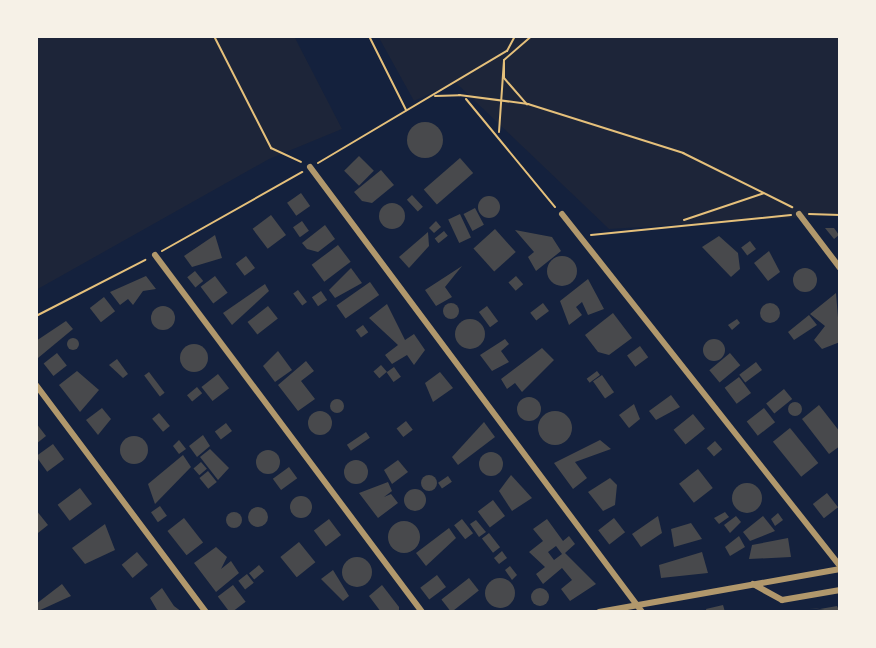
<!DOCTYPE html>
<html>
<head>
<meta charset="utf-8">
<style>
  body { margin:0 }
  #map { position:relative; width:876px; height:648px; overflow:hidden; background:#14213d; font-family:"DM Sans",sans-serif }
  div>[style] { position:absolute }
  .green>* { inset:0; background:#1d2539 }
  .building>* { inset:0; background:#48494c; transform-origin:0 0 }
  .round { border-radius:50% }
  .path>* { height:2px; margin:-1px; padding:0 1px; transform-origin:1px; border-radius:1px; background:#e5c07b }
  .minor>* { height:6px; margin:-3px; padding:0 3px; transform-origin:3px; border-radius:3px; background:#b1986c }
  span { translate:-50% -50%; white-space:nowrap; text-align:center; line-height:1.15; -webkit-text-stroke:6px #f6f1e7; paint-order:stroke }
  .frame { position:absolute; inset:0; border:38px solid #f6f1e7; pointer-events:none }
</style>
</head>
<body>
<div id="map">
  <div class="green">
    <div style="clip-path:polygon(36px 36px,294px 36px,342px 129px,269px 159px,36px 290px)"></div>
    <div style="clip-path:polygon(378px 36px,840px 36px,840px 215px,609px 229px,455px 82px,414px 101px)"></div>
  </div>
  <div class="building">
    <div class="round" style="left:407px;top:122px;width:36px;height:36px"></div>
    <div style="left:359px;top:156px;width:21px;height:21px;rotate:45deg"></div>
    <div style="left:460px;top:158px;width:20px;height:48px;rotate:49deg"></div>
    <div style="clip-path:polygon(381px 170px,394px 185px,372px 203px,362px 201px,354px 192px)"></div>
    <div style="left:301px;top:193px;width:16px;height:17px;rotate:55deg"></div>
    <div style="left:412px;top:195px;width:16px;height:7px;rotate:47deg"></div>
    <div class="round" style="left:478px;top:196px;width:22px;height:22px"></div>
    <div class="round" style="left:379px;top:203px;width:26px;height:26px"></div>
    <div style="left:475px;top:208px;width:19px;height:13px;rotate:62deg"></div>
    <div style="left:460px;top:214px;width:26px;height:13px;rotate:65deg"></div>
    <div style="left:271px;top:215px;width:25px;height:23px;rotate:53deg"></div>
    <div style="left:302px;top:221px;width:12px;height:11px;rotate:55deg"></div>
    <div style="clip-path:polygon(436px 221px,441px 227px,434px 233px,429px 228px)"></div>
    <div style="clip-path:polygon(325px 225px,335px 239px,318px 252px,307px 249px,302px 243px)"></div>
    <div style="clip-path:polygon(825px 228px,834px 228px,839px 235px,834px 239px)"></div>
    <div style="left:495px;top:229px;width:31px;height:29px;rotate:48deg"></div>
    <div style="clip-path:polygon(515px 230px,552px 237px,561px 251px,536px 271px,528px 257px,534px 252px)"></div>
    <div style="left:444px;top:231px;width:6px;height:12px;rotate:51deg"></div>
    <div style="clip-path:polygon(428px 232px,429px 246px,409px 268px,399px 257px)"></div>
    <div style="clip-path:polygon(215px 235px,222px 258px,192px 267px,184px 256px)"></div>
    <div style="clip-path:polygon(719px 236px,738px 253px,740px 269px,731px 277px,702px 247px)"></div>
    <div style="left:750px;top:241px;width:10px;height:11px;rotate:53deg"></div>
    <div style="left:338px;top:245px;width:21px;height:33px;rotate:53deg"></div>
    <div style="clip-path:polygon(769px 251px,780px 272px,768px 281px,754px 263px)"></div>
    <div style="left:246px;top:256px;width:15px;height:13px;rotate:53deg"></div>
    <div class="round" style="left:547px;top:256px;width:30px;height:30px"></div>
    <div style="clip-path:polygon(462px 266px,445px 287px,452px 297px,436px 306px,425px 290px)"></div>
    <div style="clip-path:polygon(351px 268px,362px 283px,335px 298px,329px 290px)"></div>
    <div class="round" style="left:793px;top:268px;width:24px;height:24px"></div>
    <div style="left:195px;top:271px;width:13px;height:10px;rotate:51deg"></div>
    <div style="clip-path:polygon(146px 276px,156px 289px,143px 291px,133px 305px,128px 299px,120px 305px,110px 292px)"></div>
    <div style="left:215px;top:276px;width:21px;height:18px;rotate:53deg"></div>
    <div style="left:516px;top:276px;width:11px;height:10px;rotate:49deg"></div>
    <div style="clip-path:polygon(588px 279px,604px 309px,588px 315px,582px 302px,576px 307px,582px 315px,569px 325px,560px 301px)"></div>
    <div style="left:370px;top:282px;width:16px;height:41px;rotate:55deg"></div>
    <div style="clip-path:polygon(265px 284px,269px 291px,232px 325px,223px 313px)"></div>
    <div style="left:298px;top:290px;width:15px;height:6px;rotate:53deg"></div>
    <div style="left:321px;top:291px;width:11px;height:11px;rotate:56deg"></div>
    <div style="clip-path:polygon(836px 293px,840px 342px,822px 349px,814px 340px,825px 326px,810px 314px)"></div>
    <div style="left:104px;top:297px;width:18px;height:18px;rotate:52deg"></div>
    <div class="round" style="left:443px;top:303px;width:16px;height:16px"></div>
    <div style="left:543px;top:303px;width:10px;height:16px;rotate:53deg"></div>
    <div class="round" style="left:760px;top:303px;width:20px;height:20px"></div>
    <div style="clip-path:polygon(387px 304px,405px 340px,414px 334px,425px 350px,414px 365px,407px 355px,392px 364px,385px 355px,398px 345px,369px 318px)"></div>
    <div style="left:268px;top:306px;width:16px;height:26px;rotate:52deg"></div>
    <div style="left:487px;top:306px;width:19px;height:10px;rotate:54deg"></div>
    <div class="round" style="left:151px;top:306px;width:24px;height:24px"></div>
    <div style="clip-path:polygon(613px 313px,632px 338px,609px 355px,598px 352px,585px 335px)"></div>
    <div style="clip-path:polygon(809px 315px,817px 325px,794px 340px,788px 332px)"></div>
    <div class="round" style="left:455px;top:319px;width:30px;height:30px"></div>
    <div style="clip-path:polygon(737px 319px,740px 323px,732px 330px,728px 325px)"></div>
    <div style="clip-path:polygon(66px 321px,73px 329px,38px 358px,36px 341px)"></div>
    <div style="left:363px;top:325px;width:9px;height:9px;rotate:54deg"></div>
    <div class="round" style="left:67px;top:338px;width:12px;height:12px"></div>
    <div class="round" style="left:703px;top:339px;width:22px;height:22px"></div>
    <div style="clip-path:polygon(505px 339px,509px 344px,501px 351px,509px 362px,492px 371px,480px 355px)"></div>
    <div class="round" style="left:180px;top:344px;width:28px;height:28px"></div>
    <div style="left:640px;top:346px;width:14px;height:16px;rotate:54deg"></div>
    <div style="clip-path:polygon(542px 348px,554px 360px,522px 392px,515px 383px,507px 389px,501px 379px)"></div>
    <div style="clip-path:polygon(278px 351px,292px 370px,275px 382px,263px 366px)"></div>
    <div style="left:57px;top:353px;width:16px;height:17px;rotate:52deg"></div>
    <div style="left:730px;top:353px;width:16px;height:27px;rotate:50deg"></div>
    <div style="clip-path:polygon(117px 359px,128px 374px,123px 378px,109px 365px)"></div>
    <div style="clip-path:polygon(306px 361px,314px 371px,301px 381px,315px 399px,298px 411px,278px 385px)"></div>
    <div style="left:756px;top:362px;width:10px;height:21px;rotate:53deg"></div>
    <div style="left:381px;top:365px;width:9px;height:10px;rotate:49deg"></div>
    <div style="left:394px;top:367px;width:12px;height:9px;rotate:55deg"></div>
    <div style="clip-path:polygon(77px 371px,99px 390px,80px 412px,59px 385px)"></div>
    <div style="left:597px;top:371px;width:5px;height:13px;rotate:53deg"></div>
    <div style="left:149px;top:372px;width:26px;height:6px;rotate:53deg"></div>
    <div style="clip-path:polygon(440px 372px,453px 388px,433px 402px,425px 383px)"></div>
    <div style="left:218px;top:374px;width:18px;height:21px;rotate:52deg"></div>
    <div style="left:602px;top:375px;width:21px;height:11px;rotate:55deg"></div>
    <div style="left:739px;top:377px;width:20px;height:18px;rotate:53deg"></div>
    <div style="left:197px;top:387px;width:8px;height:13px;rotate:50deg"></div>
    <div style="left:784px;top:389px;width:13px;height:23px;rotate:51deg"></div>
    <div style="clip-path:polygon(671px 395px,680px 407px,656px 420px,649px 411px)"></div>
    <div class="round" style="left:517px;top:397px;width:24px;height:24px"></div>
    <div class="round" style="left:330px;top:399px;width:14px;height:14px"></div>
    <div class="round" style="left:788px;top:402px;width:14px;height:14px"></div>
    <div style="clip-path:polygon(634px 404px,640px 419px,629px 428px,619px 415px)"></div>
    <div style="clip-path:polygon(819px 405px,840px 432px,840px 446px,829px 454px,802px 419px)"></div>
    <div style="clip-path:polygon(102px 408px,111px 419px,98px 435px,86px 420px)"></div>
    <div style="left:764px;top:408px;width:18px;height:22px;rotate:52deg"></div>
    <div class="round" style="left:308px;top:411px;width:24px;height:24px"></div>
    <div class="round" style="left:538px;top:411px;width:34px;height:34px"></div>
    <div style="left:159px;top:413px;width:17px;height:9px;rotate:50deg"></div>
    <div style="left:693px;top:414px;width:19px;height:25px;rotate:51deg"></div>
    <div style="left:406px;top:421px;width:11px;height:12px;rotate:52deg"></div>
    <div style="clip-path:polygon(484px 422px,495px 437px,458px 465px,452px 457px)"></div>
    <div style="clip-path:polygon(36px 423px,46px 436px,36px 444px)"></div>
    <div style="left:226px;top:423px;width:10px;height:14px;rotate:53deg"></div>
    <div style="left:790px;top:428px;width:45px;height:22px;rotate:51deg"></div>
    <div style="left:366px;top:432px;width:7px;height:23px;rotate:56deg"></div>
    <div style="clip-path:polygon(203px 435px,210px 446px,197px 457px,189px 446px)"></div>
    <div class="round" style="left:120px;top:436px;width:28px;height:28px"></div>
    <div style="clip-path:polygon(179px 440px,186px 449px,179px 454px,173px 446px)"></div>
    <div style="clip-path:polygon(600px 440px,611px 449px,575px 462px,587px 478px,573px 489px,554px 463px)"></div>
    <div style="left:715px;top:441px;width:11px;height:11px;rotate:49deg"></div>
    <div style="left:53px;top:444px;width:19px;height:21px;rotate:54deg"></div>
    <div style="clip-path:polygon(210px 449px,229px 468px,218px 480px,200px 457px)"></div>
    <div class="round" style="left:256px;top:450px;width:24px;height:24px"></div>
    <div class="round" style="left:479px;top:452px;width:24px;height:24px"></div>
    <div style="clip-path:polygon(183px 455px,191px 467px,155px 504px,148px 484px)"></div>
    <div class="round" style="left:344px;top:460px;width:24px;height:24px"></div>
    <div style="clip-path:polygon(398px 460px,408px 472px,392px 484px,384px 470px)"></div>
    <div style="left:201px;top:462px;width:9px;height:10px;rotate:49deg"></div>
    <div style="left:289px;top:467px;width:14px;height:20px;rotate:54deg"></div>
    <div style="left:698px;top:469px;width:24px;height:24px;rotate:52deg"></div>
    <div style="left:208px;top:471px;width:14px;height:11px;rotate:51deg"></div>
    <div style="clip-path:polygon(511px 475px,532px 498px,512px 511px,499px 491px)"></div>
    <div class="round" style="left:421px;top:475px;width:16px;height:16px"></div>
    <div style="left:448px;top:476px;width:7px;height:12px;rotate:56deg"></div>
    <div style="clip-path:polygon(610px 478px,617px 485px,615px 505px,603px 511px,588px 492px)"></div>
    <div style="clip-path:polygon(388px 482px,392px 491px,384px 497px,391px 494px,398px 503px,378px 518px,359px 493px)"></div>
    <div class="round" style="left:732px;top:483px;width:30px;height:30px"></div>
    <div style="left:80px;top:488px;width:20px;height:28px;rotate:53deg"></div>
    <div class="round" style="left:404px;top:489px;width:22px;height:22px"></div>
    <div style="left:827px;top:493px;width:18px;height:18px;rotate:52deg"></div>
    <div class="round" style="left:290px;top:496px;width:22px;height:22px"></div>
    <div style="left:493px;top:500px;width:20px;height:19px;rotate:53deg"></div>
    <div style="left:160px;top:506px;width:12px;height:11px;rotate:55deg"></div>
    <div class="round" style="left:248px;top:507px;width:20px;height:20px"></div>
    <div style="clip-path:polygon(36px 510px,48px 525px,38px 533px,36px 531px)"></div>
    <div style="clip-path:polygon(725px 512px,729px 517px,719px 524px,714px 518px)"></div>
    <div class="round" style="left:226px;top:512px;width:16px;height:16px"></div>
    <div style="clip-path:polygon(778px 513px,783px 520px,775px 526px,771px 519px)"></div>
    <div style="clip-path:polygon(658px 516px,662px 533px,641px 547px,632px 534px)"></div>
    <div style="clip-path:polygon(736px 516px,741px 522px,730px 533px,724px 525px)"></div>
    <div style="clip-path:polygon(763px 516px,775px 531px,750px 541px,743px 532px)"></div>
    <div style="left:184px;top:518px;width:31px;height:21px;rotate:52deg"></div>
    <div style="left:614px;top:518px;width:18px;height:20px;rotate:52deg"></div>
    <div style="left:329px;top:519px;width:20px;height:19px;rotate:53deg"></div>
    <div style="left:462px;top:519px;width:18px;height:10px;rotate:52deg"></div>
    <div style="clip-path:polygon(evenodd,547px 519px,563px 541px,569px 536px,575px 544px,565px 553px,596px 584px,570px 601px,561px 589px,572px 580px,562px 568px,543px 584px,536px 574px,545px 567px,529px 552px,543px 541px,533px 529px,547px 519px,556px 546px,562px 554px,554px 560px,548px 552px,556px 546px)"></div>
    <div style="clip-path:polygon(476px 520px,486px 532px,479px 537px,470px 524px)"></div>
    <div class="round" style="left:388px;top:521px;width:32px;height:32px"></div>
    <div style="clip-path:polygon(691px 523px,702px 539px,674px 547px,671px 529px)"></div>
    <div style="clip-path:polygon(105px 524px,115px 550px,85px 564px,72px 548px)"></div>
    <div style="clip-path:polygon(449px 528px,456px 538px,426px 566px,416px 553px)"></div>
    <div style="left:489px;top:533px;width:18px;height:9px;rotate:52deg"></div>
    <div style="clip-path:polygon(739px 536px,745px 547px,730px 556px,725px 547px)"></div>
    <div style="clip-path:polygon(788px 538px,791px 557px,749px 559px,752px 545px)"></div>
    <div style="left:299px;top:542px;width:26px;height:24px;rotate:51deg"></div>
    <div style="clip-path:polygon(216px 547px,227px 557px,221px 569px,231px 561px,239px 573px,216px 592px,194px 563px)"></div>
    <div style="clip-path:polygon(502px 551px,507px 558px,499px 564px,494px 558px)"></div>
    <div style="left:137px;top:552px;width:17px;height:20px;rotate:50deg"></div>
    <div style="clip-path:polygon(702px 552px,708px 573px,661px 578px,659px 565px)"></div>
    <div class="round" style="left:342px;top:557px;width:30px;height:30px"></div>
    <div style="left:259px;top:565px;width:8px;height:13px;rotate:50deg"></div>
    <div style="clip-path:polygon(510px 566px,517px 575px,512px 580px,505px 570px)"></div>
    <div style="clip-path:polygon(333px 570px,349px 596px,343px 601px,321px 579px)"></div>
    <div style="left:247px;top:574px;width:11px;height:11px;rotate:52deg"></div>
    <div style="left:437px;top:575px;width:15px;height:21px;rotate:53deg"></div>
    <div class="round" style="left:485px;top:578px;width:30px;height:30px"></div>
    <div style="left:469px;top:578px;width:16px;height:35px;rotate:52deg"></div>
    <div style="clip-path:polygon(62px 584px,71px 596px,36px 612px,36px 604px)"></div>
    <div style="left:233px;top:585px;width:21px;height:19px;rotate:53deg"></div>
    <div style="clip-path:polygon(382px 585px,399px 607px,399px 612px,381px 612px,369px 596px)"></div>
    <div class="round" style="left:531px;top:588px;width:18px;height:18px"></div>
    <div style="clip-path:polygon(162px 588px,174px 606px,182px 612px,157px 610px,150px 598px)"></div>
    <div style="clip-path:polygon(723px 605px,725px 612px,707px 612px,706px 609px)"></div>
    <div style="clip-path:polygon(837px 606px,840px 612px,809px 608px,820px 609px)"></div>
  </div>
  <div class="path">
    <div style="left:214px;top:36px;width:126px;rotate:63deg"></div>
    <div style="left:271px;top:148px;width:33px;rotate:25deg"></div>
    <div style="left:369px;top:36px;width:83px;rotate:63.4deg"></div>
    <div style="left:504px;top:63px;width:15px;rotate:90deg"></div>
    <div style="left:504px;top:78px;width:35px;rotate:49deg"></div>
    <div style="left:459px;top:95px;width:70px;rotate:7.4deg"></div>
    <div style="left:528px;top:104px;width:163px;rotate:17.5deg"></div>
    <div style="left:683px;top:153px;width:122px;rotate:26.4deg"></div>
    <div style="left:435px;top:96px;width:25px;rotate:-2deg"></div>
    <div style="left:466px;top:99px;width:140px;rotate:50.5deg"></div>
    <div style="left:499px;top:132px;width:72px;rotate:-86deg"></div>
    <div style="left:504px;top:60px;width:37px;rotate:-41deg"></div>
    <div style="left:318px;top:163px;width:220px;rotate:-30.7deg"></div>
    <div style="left:507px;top:51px;width:17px;rotate:-62deg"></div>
    <div style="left:809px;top:214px;width:31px;rotate:2deg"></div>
    <div style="left:684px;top:220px;width:84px;rotate:-18.6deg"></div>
    <div style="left:591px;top:235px;width:201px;rotate:-5.7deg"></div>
    <div style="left:162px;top:251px;width:161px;rotate:-29.4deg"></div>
    <div style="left:36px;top:316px;width:123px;rotate:-27.2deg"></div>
  </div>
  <div class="minor">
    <div style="left:310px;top:167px;width:555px;rotate:53.27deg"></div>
    <div style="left:562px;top:214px;width:449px;rotate:51.7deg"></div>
    <div style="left:799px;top:214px;width:68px;rotate:52.8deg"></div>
    <div style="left:155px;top:255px;width:446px;rotate:53.2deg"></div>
    <div style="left:36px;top:385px;width:284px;rotate:53.2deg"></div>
    <div style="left:753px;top:584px;width:33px;rotate:29deg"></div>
    <div style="left:782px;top:600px;width:59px;rotate:-9.8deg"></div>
    <div style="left:599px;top:612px;width:245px;rotate:-10.1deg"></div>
  </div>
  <div class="frame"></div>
</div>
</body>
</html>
